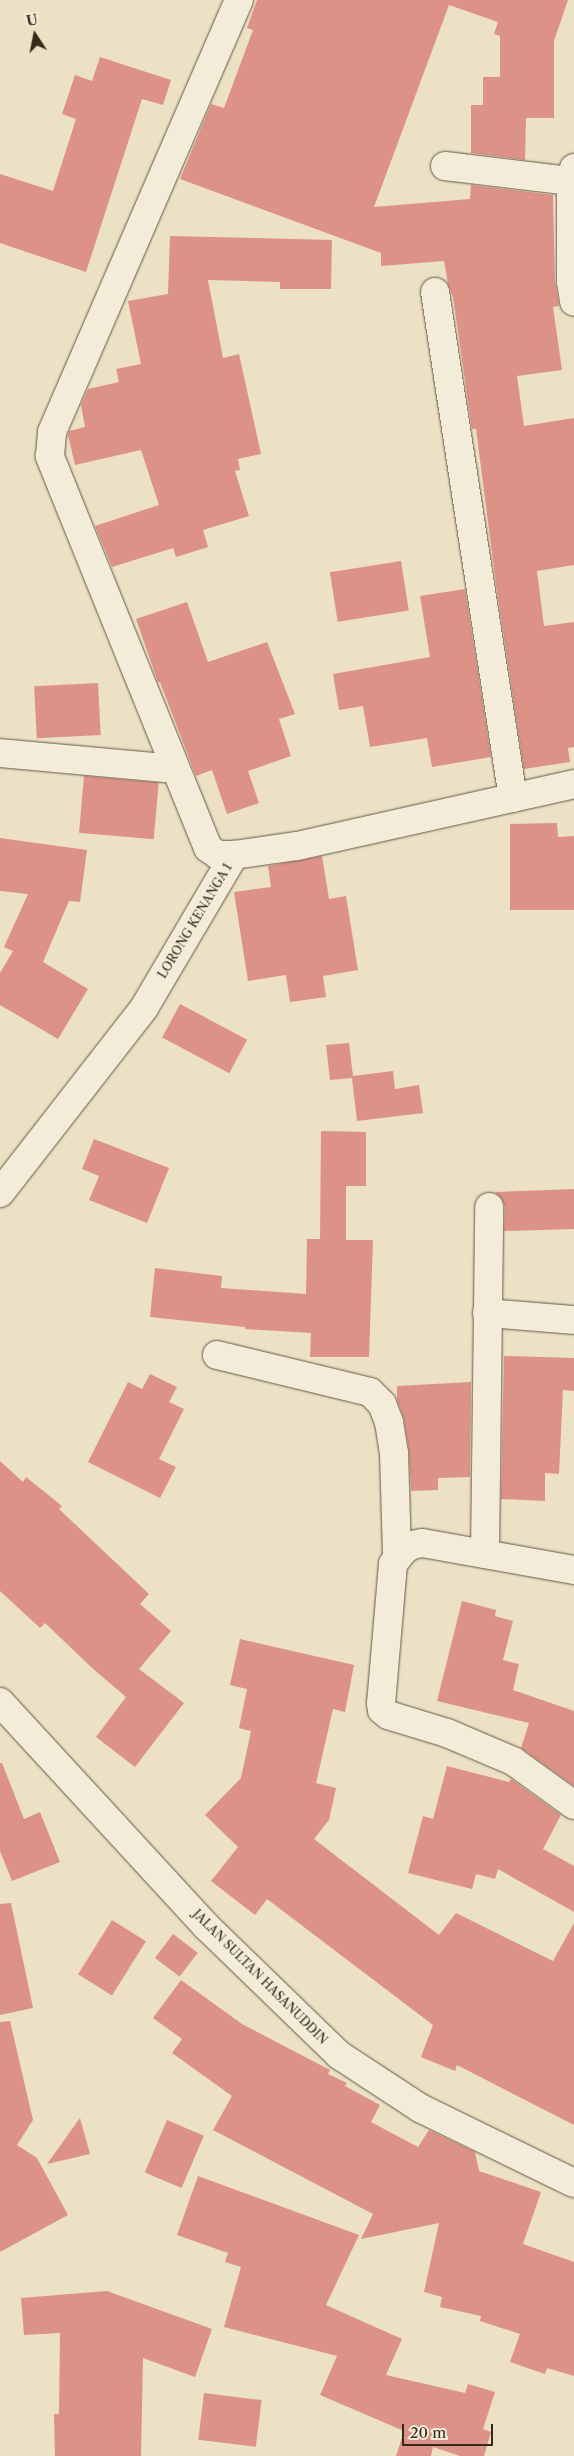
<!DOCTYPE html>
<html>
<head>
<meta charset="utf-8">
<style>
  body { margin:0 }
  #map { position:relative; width:574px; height:2456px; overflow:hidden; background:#ece1c4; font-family:"Libre Caslon Text",serif }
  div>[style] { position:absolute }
  .building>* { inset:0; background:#dd9287; transform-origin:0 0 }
  .roads { filter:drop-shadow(0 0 1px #645745) drop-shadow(0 0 1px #645745) }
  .minor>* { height:28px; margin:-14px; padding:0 14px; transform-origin:14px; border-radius:14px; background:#f3ecd9 }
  span { translate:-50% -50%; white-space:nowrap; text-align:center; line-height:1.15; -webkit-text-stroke:5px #f3ecd9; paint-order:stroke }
  .street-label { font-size:12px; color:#37291b }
  .north { position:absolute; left:10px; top:10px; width:50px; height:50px; -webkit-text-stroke:4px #f3ecd9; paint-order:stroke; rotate:349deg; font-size:14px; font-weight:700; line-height:20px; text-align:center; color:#37291b }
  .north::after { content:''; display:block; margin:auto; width:18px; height:22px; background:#37291b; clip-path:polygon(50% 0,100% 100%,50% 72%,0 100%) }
  .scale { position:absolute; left:402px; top:2424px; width:91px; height:22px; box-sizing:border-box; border:2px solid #37291b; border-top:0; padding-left:6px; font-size:15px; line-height:18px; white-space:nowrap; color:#37291b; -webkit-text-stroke:4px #f3ecd9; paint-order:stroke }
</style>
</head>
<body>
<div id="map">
  <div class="building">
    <div style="clip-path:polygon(257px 0,568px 0,554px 41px,554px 118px,526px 118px,525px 160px,471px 153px,471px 105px,483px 105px,483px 77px,500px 77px,500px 36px,494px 34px,498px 22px,449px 5px,374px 207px,470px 199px,471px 185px,553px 195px,555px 282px,559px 306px,553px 307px,562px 370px,517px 376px,524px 426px,574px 418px,574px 565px,537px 571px,544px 626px,574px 622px,574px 747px,568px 748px,570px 762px,524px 769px,496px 584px,476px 429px,472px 429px,453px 297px,448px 284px,444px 261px,381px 266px,381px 253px,180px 179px,211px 104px,224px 108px,253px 30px,247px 28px)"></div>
    <div style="clip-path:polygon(100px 57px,171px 80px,163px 105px,142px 99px,86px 272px,0 243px,0 174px,53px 191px,76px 119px,62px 114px,75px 75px,92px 81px)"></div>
    <div style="clip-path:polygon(170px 236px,332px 240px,331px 289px,280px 289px,280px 282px,208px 280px,223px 358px,239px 354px,261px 454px,238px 459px,240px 470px,235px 471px,249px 516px,203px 530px,208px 547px,176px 557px,173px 548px,112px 567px,95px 526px,159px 505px,141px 450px,75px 465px,68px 435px,69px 431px,85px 427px,81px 405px,88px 389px,119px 382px,116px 369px,141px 364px,128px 301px,168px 294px)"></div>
    <div style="left:401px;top:561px;width:50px;height:72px;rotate:81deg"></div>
    <div style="clip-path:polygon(465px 589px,491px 757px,432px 767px,427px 738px,370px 747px,363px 706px,339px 710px,333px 674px,430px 657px,420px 596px)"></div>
    <div style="clip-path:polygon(187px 602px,208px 662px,267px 642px,295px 714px,279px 719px,291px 756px,248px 771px,259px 803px,227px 814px,212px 770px,196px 776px,160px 682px,158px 682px,136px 619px)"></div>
    <div style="left:98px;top:683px;width:52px;height:64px;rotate:87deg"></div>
    <div style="left:84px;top:776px;width:75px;height:57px;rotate:5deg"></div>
    <div style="clip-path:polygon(557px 823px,558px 837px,574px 836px,574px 910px,510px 910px,510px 824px)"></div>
    <div style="clip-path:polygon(0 838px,87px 850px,80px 902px,69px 901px,43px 962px,88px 989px,58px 1039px,0 1005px,0 973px,13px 951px,4px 947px,28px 894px,0 891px)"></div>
    <div style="clip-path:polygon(322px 856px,329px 899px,346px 896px,358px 970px,323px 976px,326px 997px,290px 1002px,286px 975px,248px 981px,234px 892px,271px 887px,268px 866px)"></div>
    <div style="left:180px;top:1004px;width:76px;height:38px;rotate:28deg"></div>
    <div style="clip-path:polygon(349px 1043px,353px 1076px,393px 1071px,395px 1089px,419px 1085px,423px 1113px,357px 1121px,352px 1078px,330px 1080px,326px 1045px)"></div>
    <div style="clip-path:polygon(321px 1131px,366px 1132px,366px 1186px,346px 1186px,346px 1240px,373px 1240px,369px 1357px,310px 1357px,311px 1333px,245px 1329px,245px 1327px,150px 1317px,155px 1268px,222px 1276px,221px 1288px,306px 1294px,307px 1239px,320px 1239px)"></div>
    <div style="clip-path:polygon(94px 1139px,169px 1168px,147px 1223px,89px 1200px,99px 1176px,82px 1169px)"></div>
    <div style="clip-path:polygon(574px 1189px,574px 1229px,504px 1231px,505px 1207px,502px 1199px,495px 1192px)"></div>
    <div style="clip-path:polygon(504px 1356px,574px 1358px,574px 1391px,563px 1390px,559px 1474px,545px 1473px,545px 1501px,501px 1499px)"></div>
    <div style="clip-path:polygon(150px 1374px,177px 1387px,169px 1402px,184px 1409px,159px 1459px,176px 1467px,160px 1498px,88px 1462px,128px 1382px,142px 1389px)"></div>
    <div style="clip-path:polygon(471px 1382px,470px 1477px,438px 1478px,438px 1490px,411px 1491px,409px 1451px,404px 1419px,397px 1400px,397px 1386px)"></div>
    <div style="clip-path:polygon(0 1461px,23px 1482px,26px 1477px,62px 1506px,59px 1509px,149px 1594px,140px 1604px,171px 1631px,139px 1669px,184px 1703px,135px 1767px,96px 1737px,126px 1697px,91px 1667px,45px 1623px,40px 1628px,0 1591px)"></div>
    <div style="clip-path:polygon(462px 1601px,496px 1610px,495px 1616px,513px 1621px,503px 1660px,519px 1664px,513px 1690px,574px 1711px,574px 1786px,521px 1748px,529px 1723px,437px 1701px)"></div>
    <div style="clip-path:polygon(240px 1639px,354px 1665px,345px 1712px,333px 1709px,316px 1783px,336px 1788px,329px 1820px,314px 1839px,439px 1935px,456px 1913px,553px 1961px,574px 1923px,574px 2125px,457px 2065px,455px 2071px,421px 2057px,433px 2025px,267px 1899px,255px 1915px,211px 1881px,238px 1847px,205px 1815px,241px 1778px,251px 1731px,239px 1728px,247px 1689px,230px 1685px)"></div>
    <div style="clip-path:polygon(0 1763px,2px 1763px,24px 1819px,40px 1812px,60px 1862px,12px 1881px,0 1851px)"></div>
    <div style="clip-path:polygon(447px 1766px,509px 1782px,511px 1779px,561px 1815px,543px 1849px,574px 1866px,574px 1912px,498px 1869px,495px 1879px,476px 1874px,472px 1889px,408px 1873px,423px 1816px,433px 1819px)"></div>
    <div style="clip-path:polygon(11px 1903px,33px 2008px,0 2015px,0 1904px)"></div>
    <div style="left:112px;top:1920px;width:40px;height:64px;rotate:32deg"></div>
    <div style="left:173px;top:1934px;width:31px;height:30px;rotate:37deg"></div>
    <div style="clip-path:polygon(181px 1980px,242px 2024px,330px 2070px,328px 2074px,347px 2083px,345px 2086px,380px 2105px,371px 2122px,418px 2147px,429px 2130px,475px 2152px,479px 2171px,541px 2192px,523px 2244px,574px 2262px,574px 2376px,547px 2368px,545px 2374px,510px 2362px,520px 2334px,480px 2321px,481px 2316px,440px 2307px,442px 2297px,424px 2292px,439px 2223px,361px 2239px,373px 2214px,213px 2130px,232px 2096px,172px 2053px,182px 2039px,153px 2018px)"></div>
    <div style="clip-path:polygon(10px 2021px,33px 2120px,17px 2145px,37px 2158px,68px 2215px,0 2252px,0 2022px)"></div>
    <div style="clip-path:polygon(80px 2118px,90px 2154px,47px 2164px)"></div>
    <div style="left:167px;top:2120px;width:40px;height:57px;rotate:23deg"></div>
    <div style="clip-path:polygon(198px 2176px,359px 2235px,326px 2305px,402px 2339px,386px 2375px,465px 2393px,468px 2384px,495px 2392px,483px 2429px,491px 2432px,484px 2456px,460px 2456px,433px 2447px,431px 2456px,396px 2456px,404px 2431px,320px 2395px,337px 2356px,224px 2327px,241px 2267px,225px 2262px,228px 2253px,177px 2235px)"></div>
    <div style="clip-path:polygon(107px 2291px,212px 2329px,195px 2377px,143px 2358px,141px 2456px,55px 2456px,54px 2414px,59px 2414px,60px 2333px,24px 2335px,21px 2298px)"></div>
    <div style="left:204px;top:2393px;width:58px;height:47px;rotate:7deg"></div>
  </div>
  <div class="roads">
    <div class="minor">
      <div style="left:445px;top:166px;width:127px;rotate:6.8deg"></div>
      <div style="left:574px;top:168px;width:13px;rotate:103deg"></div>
      <div style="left:571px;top:181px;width:101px;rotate:90deg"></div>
      <div style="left:571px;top:282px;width:20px;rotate:81deg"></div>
      <div style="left:435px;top:292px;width:512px;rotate:81.24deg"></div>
      <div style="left:0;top:753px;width:176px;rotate:5.2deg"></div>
      <div style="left:234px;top:855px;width:16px;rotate:180deg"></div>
      <div style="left:218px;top:855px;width:12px;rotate:-145deg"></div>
      <div style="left:208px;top:848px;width:423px;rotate:-112deg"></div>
      <div style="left:50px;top:456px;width:24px;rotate:-85deg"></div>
      <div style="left:52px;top:432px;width:471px;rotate:-66.6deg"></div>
      <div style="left:0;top:1193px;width:234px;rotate:-52.1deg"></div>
      <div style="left:144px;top:1008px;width:178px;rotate:-59.5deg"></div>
      <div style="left:234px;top:855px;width:64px;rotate:-8.1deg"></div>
      <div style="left:297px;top:846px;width:284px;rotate:-12.6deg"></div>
      <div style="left:487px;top:1313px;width:87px;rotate:4.6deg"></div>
      <div style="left:217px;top:1355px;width:157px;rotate:13.6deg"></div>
      <div style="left:370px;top:1392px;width:17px;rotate:45deg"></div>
      <div style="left:382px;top:1404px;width:19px;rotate:69deg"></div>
      <div style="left:389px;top:1422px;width:31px;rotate:81deg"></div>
      <div style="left:394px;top:1453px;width:103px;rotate:88.3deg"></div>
      <div style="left:485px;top:1554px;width:347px;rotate:-89.3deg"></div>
      <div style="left:574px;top:1570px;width:154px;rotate:-169.9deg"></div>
      <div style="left:422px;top:1543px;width:10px;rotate:169deg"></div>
      <div style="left:412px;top:1545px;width:9px;rotate:148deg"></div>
      <div style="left:404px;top:1550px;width:18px;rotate:128deg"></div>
      <div style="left:393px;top:1564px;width:140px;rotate:94.9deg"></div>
      <div style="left:381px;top:1703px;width:7px;rotate:82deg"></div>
      <div style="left:382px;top:1710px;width:8px;rotate:40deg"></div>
      <div style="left:388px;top:1715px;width:62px;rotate:17deg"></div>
      <div style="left:447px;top:1733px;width:72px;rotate:23deg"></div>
      <div style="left:513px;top:1761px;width:75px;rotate:35.8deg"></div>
      <div style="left:0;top:1702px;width:306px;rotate:47.4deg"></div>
      <div style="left:207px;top:1927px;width:184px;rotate:44.1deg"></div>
      <div style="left:339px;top:2055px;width:97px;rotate:33.2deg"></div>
      <div style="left:420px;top:2108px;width:171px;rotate:26deg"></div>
    </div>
  </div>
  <div class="street-label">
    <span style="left:195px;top:921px;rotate:-59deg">LORONG KENANGA 1</span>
    <span style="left:260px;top:1977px;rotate:45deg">JALAN SULTAN HASANUDDIN</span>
  </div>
  <div class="north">U</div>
  <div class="scale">20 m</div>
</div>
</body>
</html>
